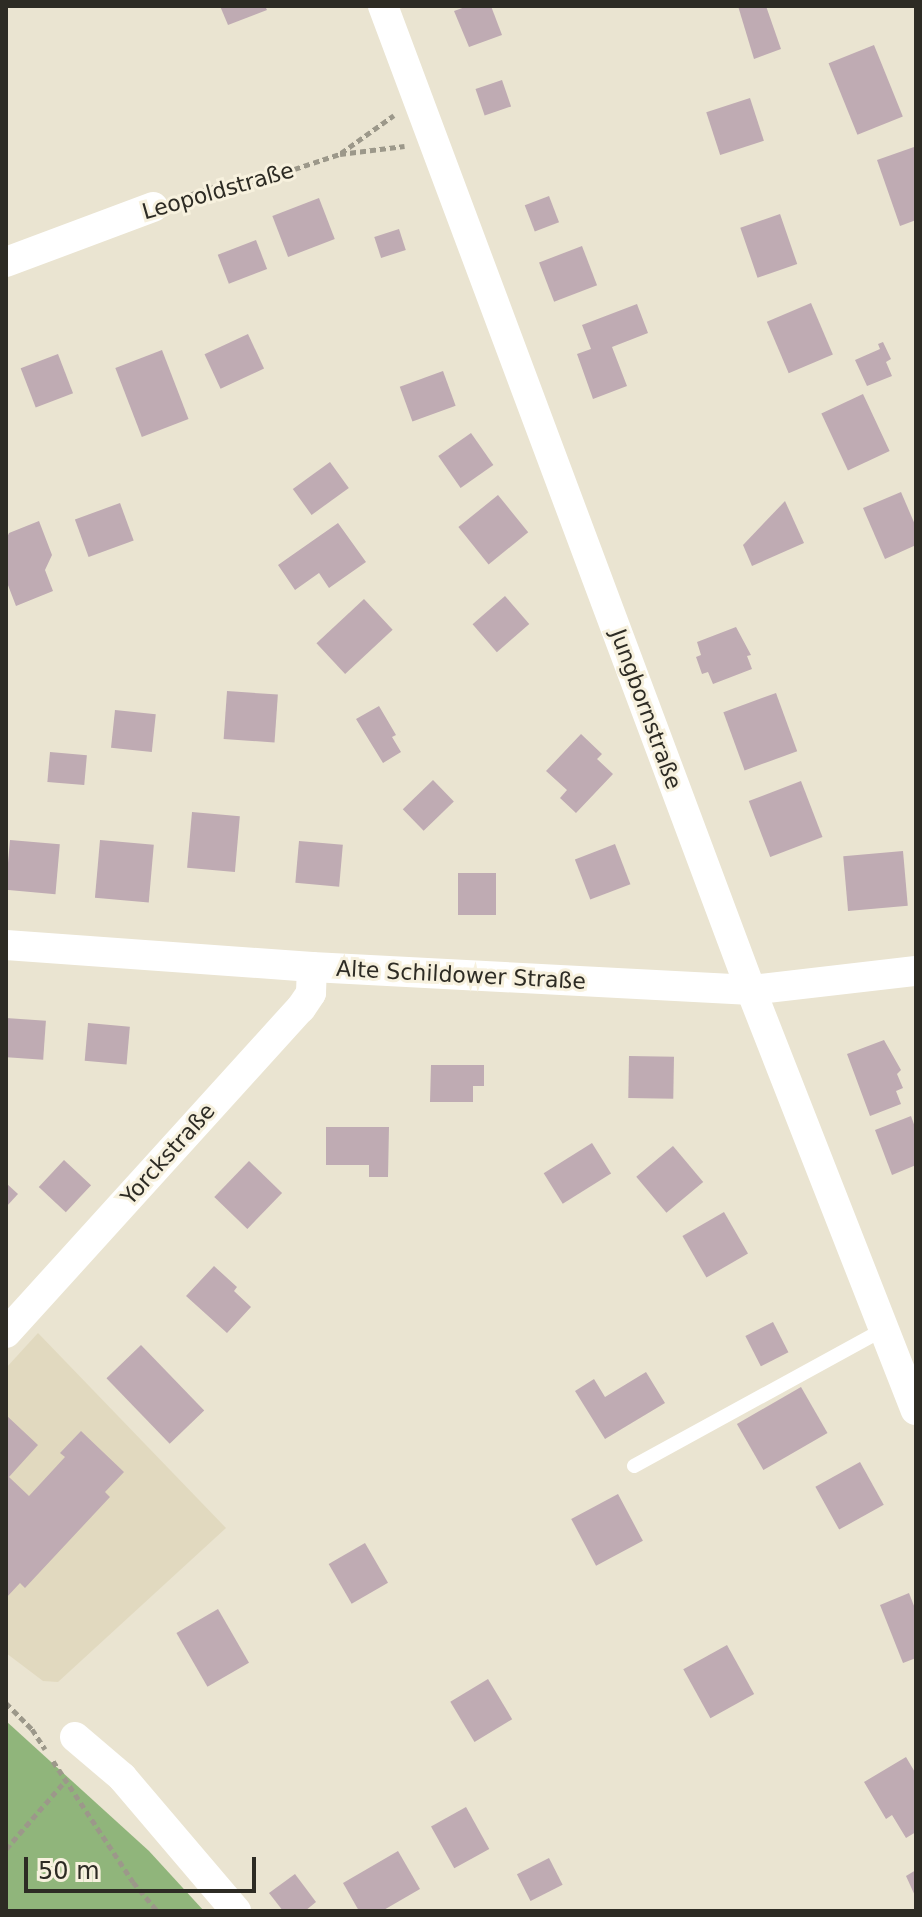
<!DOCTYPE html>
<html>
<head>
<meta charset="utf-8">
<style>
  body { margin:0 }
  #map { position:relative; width:922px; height:1917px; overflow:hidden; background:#eae4d1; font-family:"DejaVu Sans",sans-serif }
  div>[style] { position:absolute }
  .built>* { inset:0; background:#e1d9bf }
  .forest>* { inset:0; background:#90b57b }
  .building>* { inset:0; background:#bfabb3; transform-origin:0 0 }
  .path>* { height:5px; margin-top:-2.5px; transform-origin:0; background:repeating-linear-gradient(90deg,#9c988a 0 6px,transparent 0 10px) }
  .service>* { height:14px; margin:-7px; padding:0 7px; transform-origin:7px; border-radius:7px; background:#fff }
  .minor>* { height:30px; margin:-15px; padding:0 15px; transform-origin:15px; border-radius:15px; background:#fff }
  span { translate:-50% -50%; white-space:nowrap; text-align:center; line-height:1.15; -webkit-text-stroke:6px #f7f1de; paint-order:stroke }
  .street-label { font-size:22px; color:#2d2b24 }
  .frame { position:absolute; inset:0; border:8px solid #2d2b24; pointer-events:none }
  .scale { position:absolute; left:24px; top:1857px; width:232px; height:36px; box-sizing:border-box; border:4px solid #2d2b24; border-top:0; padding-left:10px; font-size:24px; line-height:28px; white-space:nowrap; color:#2d2b24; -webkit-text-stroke:6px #f7f1de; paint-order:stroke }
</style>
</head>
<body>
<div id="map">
  <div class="built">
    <div style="clip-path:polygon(38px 1333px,226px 1528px,58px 1682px,43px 1681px,6px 1653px,6px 1368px)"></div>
  </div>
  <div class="forest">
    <div style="clip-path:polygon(6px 1721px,149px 1851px,204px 1911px,6px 1911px)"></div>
  </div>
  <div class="building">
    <div style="clip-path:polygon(220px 6px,265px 6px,267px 10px,228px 25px)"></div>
    <div style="clip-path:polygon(468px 6px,491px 6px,502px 35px,469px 47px,454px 11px)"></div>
    <div style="clip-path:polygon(738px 6px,766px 6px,781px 49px,754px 59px)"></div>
    <div style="left:874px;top:45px;width:77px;height:49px;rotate:68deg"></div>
    <div style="left:502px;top:80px;width:28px;height:28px;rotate:71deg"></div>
    <div style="left:750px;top:98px;width:45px;height:46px;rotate:72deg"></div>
    <div style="clip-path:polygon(914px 147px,916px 220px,900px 226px,877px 160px)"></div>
    <div style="left:549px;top:196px;width:28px;height:26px;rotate:69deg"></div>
    <div style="left:319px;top:198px;width:44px;height:50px;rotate:69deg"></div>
    <div style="left:780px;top:214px;width:53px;height:42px;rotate:71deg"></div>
    <div style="left:399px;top:229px;width:22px;height:26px;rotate:72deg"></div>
    <div style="left:256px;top:240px;width:31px;height:41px;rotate:69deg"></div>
    <div style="left:582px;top:246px;width:42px;height:46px;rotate:69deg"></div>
    <div style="left:811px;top:303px;width:56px;height:48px;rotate:67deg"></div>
    <div style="clip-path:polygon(637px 304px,648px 333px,612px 347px,627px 386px,593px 399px,577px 354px,591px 349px,582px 325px)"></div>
    <div style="left:248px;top:334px;width:38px;height:48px;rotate:65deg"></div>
    <div style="clip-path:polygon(883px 342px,891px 359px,886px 362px,892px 376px,867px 386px,855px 360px,880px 349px,878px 344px)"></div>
    <div style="left:162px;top:350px;width:74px;height:50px;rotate:69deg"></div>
    <div style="left:58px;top:354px;width:42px;height:40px;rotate:69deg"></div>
    <div style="left:443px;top:371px;width:37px;height:46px;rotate:70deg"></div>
    <div style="left:863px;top:394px;width:63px;height:46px;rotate:65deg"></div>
    <div style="left:471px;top:433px;width:39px;height:40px;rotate:55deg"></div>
    <div style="left:330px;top:462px;width:32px;height:46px;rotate:54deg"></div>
    <div style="clip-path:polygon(901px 492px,916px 527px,916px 545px,885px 559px,863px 508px)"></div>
    <div style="left:498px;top:495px;width:48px;height:51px;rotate:51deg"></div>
    <div style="clip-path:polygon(785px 501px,804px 543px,752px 566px,743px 545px)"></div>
    <div style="left:120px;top:503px;width:40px;height:48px;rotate:70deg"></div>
    <div style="clip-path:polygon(39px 521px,52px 555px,45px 570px,53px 591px,16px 606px,6px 580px,6px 540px,9px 533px)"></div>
    <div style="clip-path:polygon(338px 523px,366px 562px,329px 588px,319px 573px,295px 590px,278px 565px)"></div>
    <div style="left:505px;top:596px;width:37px;height:43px;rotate:49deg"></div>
    <div style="left:364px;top:599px;width:42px;height:65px;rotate:47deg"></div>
    <div style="clip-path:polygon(736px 627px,751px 655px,747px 656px,752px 669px,713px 684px,708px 672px,702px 674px,696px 657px,701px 655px,697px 642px)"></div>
    <div style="left:227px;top:691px;width:51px;height:48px;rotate:4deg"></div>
    <div style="left:776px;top:693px;width:62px;height:56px;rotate:70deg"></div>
    <div style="clip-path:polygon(379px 706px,396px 735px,392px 737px,401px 752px,383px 763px,356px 719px)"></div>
    <div style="left:115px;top:710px;width:41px;height:38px;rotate:6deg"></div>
    <div style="clip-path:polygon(581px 734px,602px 754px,597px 759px,613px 774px,576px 813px,560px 798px,567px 790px,546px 771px)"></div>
    <div style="left:50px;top:752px;width:37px;height:30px;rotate:5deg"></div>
    <div style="left:433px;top:780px;width:30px;height:42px;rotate:46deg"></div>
    <div style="left:801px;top:781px;width:60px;height:56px;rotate:69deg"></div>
    <div style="left:192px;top:812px;width:48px;height:56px;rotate:5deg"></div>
    <div style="left:10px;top:840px;width:50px;height:50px;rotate:5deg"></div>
    <div style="left:100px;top:840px;width:54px;height:58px;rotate:5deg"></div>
    <div style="left:299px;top:841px;width:44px;height:42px;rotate:5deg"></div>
    <div style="left:615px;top:844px;width:43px;height:43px;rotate:69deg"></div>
    <div style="left:903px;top:851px;width:55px;height:60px;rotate:85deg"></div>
    <div style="left:458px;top:873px;width:38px;height:42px"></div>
    <div style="left:6px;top:1018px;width:40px;height:39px;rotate:4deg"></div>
    <div style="left:88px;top:1023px;width:42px;height:38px;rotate:5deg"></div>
    <div style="clip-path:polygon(884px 1040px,901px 1070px,897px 1074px,903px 1088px,896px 1091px,901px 1104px,870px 1116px,847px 1054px)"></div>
    <div style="left:629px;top:1056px;width:45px;height:42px;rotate:1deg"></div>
    <div style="clip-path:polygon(431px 1065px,484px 1065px,484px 1086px,473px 1086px,473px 1102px,430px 1102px)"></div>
    <div style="clip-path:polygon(911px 1116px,916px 1130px,916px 1165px,892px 1175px,875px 1130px)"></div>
    <div style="clip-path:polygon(326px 1127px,389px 1127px,388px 1177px,369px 1177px,369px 1165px,326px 1165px)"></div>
    <div style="left:592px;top:1143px;width:36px;height:57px;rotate:58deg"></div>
    <div style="left:673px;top:1146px;width:47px;height:48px;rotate:50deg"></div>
    <div style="left:64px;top:1160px;width:37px;height:37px;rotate:43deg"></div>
    <div style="left:249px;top:1161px;width:46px;height:50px;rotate:44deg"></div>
    <div style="clip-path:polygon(6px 1183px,18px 1194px,6px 1207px)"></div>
    <div style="left:724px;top:1212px;width:48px;height:48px;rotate:60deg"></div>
    <div style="clip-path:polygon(214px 1266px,237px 1287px,234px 1291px,251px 1307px,227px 1333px,186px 1296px)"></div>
    <div style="left:773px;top:1322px;width:34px;height:31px;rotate:63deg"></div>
    <div style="left:141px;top:1345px;width:91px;height:48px;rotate:46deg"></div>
    <div style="clip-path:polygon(646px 1372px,665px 1403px,605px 1439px,575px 1391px,594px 1379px,605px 1397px)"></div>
    <div style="left:801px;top:1387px;width:53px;height:74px;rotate:60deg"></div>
    <div style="clip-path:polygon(6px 1415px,38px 1445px,9px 1477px,29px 1496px,65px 1457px,60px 1453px,81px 1431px,124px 1472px,105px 1492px,110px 1497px,25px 1588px,20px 1583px,6px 1598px)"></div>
    <div style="left:860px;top:1462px;width:49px;height:51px;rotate:61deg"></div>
    <div style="left:618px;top:1494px;width:53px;height:53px;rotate:62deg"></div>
    <div style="left:365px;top:1543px;width:46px;height:42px;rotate:60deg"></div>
    <div style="clip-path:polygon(909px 1593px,916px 1611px,916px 1658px,903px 1663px,880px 1605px)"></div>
    <div style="left:218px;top:1609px;width:62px;height:48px;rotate:60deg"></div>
    <div style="left:727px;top:1645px;width:56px;height:50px;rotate:61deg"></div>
    <div style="left:488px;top:1679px;width:47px;height:44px;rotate:59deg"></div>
    <div style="clip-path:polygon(906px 1757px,916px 1774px,916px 1832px,906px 1838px,892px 1815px,886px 1819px,864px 1782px)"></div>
    <div style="left:466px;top:1807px;width:48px;height:40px;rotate:61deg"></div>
    <div style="clip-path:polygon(398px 1851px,420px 1889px,382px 1911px,359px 1911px,343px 1883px)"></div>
    <div style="left:549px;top:1858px;width:30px;height:36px;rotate:63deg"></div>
    <div style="clip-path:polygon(916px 1870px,916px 1898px,906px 1876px)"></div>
    <div style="clip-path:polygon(295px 1874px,316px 1902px,305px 1911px,283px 1911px,269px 1893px)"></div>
  </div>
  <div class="path">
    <div style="left:341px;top:153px;width:65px;rotate:-35.6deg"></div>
    <div style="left:180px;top:198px;width:36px;rotate:-18deg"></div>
    <div style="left:214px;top:187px;width:15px;rotate:16deg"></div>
    <div style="left:228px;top:191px;width:118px;rotate:-18.3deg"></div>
    <div style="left:340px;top:154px;width:65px;rotate:-7deg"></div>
    <div style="left:6px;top:1703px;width:37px;rotate:45deg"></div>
    <div style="left:32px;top:1729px;width:24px;rotate:57deg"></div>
    <div style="left:53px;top:1761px;width:145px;rotate:56.5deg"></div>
    <div style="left:133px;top:1882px;width:38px;rotate:50deg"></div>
    <div style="left:6px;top:1849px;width:91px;rotate:-49deg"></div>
  </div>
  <div class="service">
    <div style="left:634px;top:1466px;width:285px;rotate:-28.7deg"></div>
  </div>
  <div class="minor">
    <div style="left:383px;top:6px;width:1051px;rotate:69.5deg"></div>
    <div style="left:751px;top:990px;width:451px;rotate:68.6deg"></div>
    <div style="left:6px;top:262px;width:157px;rotate:-20.5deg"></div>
    <div style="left:6px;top:945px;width:307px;rotate:4.1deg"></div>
    <div style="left:312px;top:967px;width:440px;rotate:3deg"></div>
    <div style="left:751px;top:990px;width:166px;rotate:-6.6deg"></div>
    <div style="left:6px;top:1333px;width:439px;rotate:-47.8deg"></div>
    <div style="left:301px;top:1008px;width:18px;rotate:-56deg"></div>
    <div style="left:311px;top:993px;width:26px;rotate:-88deg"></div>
    <div style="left:75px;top:1737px;width:62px;rotate:40.4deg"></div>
    <div style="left:122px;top:1777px;width:176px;rotate:49.6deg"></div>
  </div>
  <div class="street-label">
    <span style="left:218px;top:191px;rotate:-16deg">Leopoldstraße</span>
    <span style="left:646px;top:709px;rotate:70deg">Jungbornstraße</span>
    <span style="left:461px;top:975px;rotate:3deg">Alte Schildower Straße</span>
    <span style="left:168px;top:1154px;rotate:-48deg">Yorckstraße</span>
  </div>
  <div class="frame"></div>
  <div class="scale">50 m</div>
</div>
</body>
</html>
